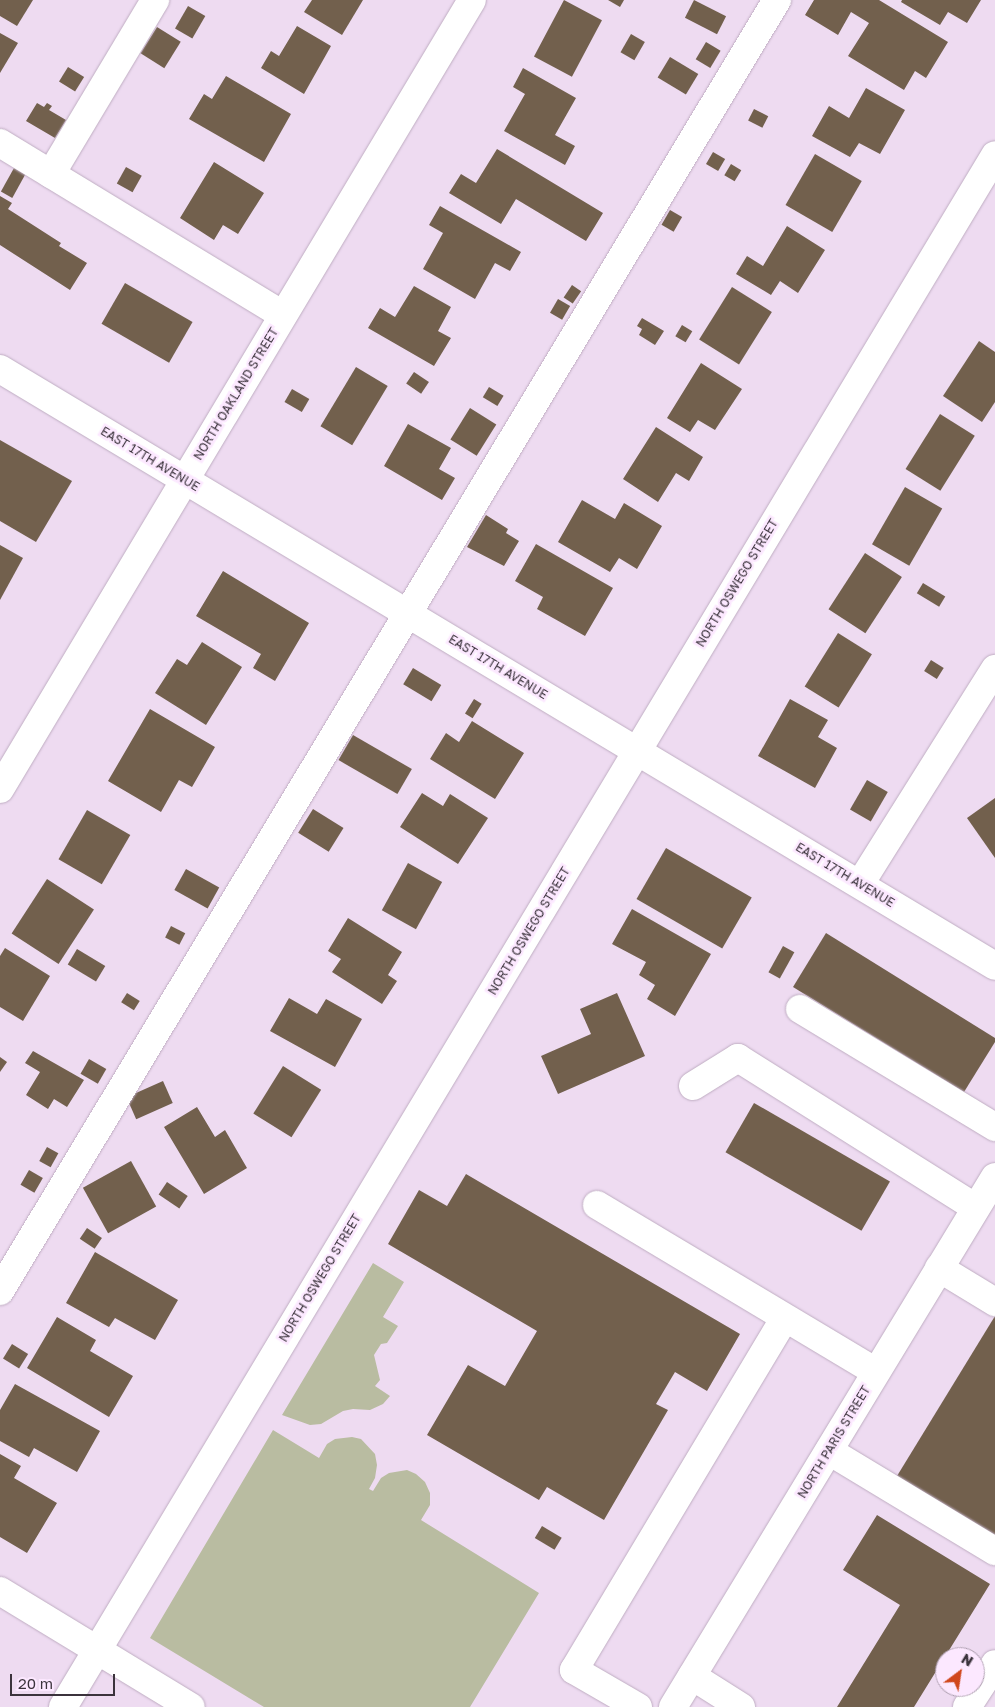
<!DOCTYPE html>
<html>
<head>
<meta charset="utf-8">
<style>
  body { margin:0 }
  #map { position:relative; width:995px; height:1707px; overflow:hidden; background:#eedbf1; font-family:"Golos Text",sans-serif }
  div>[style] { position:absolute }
  .green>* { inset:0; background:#b9bca1 }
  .building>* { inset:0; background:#72604d; transform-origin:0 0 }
  .roads { filter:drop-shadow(0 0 1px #bfadc2) drop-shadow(0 0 1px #bfadc2) }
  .minor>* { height:28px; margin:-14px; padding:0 14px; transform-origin:14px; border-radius:14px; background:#fff }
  span { translate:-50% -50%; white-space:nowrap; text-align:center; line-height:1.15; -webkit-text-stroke:5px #fce8ff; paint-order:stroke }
  .street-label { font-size:12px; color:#3b333c }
  .north { position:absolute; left:935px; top:1647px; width:50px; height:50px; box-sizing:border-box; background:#fce8ff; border:1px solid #afa0b1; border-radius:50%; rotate:31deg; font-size:14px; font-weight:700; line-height:20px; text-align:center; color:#3b333c }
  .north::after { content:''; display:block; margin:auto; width:18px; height:22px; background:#d0471c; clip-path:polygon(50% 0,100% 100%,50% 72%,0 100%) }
  .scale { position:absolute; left:10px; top:1674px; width:105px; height:22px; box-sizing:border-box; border:2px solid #3b333c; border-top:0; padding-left:6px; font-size:15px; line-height:18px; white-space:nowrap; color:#3b333c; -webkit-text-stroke:4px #fce8ff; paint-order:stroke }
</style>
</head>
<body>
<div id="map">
  <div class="green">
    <div style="clip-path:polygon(373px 1263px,404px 1282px,383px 1317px,398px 1326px,387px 1343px,381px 1344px,374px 1355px,380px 1380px,375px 1386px,390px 1396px,383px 1404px,370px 1410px,353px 1409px,343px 1411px,321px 1424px,310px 1425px,282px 1415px)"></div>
    <div style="clip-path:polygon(273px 1430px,319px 1458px,327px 1444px,335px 1439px,352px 1437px,361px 1439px,375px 1454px,377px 1465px,375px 1478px,369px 1489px,373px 1491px,381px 1478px,389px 1473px,407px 1470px,416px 1474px,425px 1482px,430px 1493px,430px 1505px,421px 1520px,539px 1593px,470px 1707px,264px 1707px,150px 1638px)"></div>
  </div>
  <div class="building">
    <div style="clip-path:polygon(0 0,33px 0,17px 26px,0 16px)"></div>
    <div style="clip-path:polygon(312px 0,363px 0,342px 35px,304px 12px)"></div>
    <div style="left:564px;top:0;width:43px;height:64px;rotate:28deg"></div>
    <div style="clip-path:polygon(608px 0,624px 0,620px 7px)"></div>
    <div style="left:694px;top:0;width:36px;height:20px;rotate:27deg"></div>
    <div style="clip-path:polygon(814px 0,879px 0,948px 42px,926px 78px,915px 71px,904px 90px,848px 56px,869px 23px,851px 12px,838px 35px,805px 15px)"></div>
    <div style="clip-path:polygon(902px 0,981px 0,967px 23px,948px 12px,940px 25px,901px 2px)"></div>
    <div style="left:188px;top:6px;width:20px;height:26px;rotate:30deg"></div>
    <div style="clip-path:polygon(297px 26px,331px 46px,304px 94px,261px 68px,271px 51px,279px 56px)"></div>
    <div style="left:157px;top:27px;width:28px;height:31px;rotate:32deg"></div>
    <div style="clip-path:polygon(0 33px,18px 43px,0 73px)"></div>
    <div style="left:631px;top:34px;width:16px;height:21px;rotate:30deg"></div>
    <div style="left:706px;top:42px;width:17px;height:20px;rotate:31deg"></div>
    <div style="left:670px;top:57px;width:33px;height:24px;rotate:31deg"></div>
    <div style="left:68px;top:67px;width:19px;height:17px;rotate:32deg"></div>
    <div style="clip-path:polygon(523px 68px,576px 98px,555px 135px,575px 146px,565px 165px,504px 131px,525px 94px,513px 87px)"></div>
    <div style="clip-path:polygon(226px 76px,291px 114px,264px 162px,189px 119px,204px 94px,212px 99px)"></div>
    <div style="clip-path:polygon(866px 88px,905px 110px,880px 154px,859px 143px,850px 157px,812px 136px,829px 106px,849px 118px)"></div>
    <div style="clip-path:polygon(37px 103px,44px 107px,47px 103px,52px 106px,49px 110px,66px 120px,55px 138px,26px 121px)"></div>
    <div style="left:754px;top:109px;width:16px;height:13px;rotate:27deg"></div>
    <div style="clip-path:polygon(497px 149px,603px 213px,586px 241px,516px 199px,501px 224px,449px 193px,461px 174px,476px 183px)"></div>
    <div style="left:713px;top:152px;width:14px;height:14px;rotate:30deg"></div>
    <div style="left:815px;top:154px;width:54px;height:59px;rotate:30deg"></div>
    <div style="clip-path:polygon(214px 162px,264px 193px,238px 234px,223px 225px,214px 240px,180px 218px)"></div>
    <div style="left:731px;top:164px;width:12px;height:13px;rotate:31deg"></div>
    <div style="left:126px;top:167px;width:18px;height:19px;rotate:29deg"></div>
    <div style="left:14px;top:168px;width:13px;height:27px;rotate:29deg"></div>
    <div style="clip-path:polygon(0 196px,12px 203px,8px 209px,61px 243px,59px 246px,87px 263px,70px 290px,0 245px)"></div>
    <div style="clip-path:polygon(440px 206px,521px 252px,510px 271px,495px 263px,475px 299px,423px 269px,443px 233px,429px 225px)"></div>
    <div style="left:670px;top:210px;width:14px;height:17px;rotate:30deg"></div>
    <div style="clip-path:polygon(787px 226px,825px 250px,798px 293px,780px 281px,771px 295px,736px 274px,747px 256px,763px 266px)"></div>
    <div style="left:125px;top:283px;width:78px;height:47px;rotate:30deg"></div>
    <div style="left:572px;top:285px;width:11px;height:15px;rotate:34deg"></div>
    <div style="clip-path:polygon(414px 286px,451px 307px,438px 331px,451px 338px,434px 366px,368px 328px,380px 308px,395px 317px)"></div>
    <div style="left:732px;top:287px;width:47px;height:62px;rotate:32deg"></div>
    <div style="left:558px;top:299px;width:14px;height:16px;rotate:30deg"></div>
    <div style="clip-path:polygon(642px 318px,664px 331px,655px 345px,639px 335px,642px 329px,637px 326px)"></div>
    <div style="left:682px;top:325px;width:12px;height:13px;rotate:31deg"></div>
    <div style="clip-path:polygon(979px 341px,995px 352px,995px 402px,982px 422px,943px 396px)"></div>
    <div style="clip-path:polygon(701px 363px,742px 389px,715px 430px,698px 420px,690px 432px,667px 418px)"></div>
    <div style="left:356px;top:367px;width:37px;height:69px;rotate:31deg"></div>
    <div style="left:414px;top:372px;width:18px;height:14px;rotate:34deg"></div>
    <div style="left:489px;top:387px;width:17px;height:12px;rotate:31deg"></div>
    <div style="left:292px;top:389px;width:20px;height:15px;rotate:30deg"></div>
    <div style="left:470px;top:408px;width:31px;height:37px;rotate:32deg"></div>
    <div style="left:940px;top:414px;width:41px;height:65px;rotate:32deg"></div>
    <div style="clip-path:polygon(408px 424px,451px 448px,439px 469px,455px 478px,442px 500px,384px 466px)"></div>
    <div style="clip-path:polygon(656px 427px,703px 457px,689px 481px,676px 473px,658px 502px,623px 479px)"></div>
    <div style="clip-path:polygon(0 440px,72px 481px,36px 542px,0 521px)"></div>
    <div style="left:905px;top:487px;width:43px;height:66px;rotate:30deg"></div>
    <div style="clip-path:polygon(582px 500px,615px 519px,624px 503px,662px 526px,637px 569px,619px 558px,610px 572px,558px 542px)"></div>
    <div style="clip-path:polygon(486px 515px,508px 529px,506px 533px,519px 541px,504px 566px,467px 547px)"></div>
    <div style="clip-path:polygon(536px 544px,613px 588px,585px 636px,537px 609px,543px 597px,515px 581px)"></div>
    <div style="clip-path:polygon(0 545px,23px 558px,0 600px)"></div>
    <div style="left:865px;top:553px;width:44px;height:67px;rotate:33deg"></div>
    <div style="clip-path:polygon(223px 571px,309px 623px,275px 681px,253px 668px,261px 654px,196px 616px)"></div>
    <div style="left:923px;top:583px;width:26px;height:12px;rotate:31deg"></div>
    <div style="left:838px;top:633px;width:40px;height:63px;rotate:32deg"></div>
    <div style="clip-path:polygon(202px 642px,242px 667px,206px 725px,155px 693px,177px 659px,187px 665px)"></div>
    <div style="left:931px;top:660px;width:15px;height:13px;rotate:32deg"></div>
    <div style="left:413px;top:668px;width:33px;height:19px;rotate:31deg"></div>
    <div style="left:474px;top:699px;width:9px;height:17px;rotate:32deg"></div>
    <div style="clip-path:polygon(790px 699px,828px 720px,818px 737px,837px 748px,815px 788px,758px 756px)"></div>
    <div style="clip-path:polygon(150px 709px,215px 747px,192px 787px,179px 780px,161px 812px,108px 781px)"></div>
    <div style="clip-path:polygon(472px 721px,524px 753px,495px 799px,430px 759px,446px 733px,459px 742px)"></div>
    <div style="left:353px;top:735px;width:68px;height:29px;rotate:30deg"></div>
    <div style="left:867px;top:780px;width:24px;height:34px;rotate:30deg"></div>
    <div style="clip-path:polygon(422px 793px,443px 806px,450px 794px,488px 818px,458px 864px,400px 827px)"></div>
    <div style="clip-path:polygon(995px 798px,995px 858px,967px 818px)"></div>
    <div style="left:313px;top:809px;width:36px;height:28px;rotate:32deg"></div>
    <div style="left:87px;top:810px;width:50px;height:57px;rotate:30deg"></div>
    <div style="left:666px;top:848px;width:99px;height:59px;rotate:30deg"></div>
    <div style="left:408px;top:863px;width:39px;height:54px;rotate:29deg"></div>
    <div style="left:186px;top:869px;width:38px;height:24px;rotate:29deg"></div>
    <div style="left:47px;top:879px;width:56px;height:65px;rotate:33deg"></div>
    <div style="clip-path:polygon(632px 909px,711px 954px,675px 1016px,647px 999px,655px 985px,639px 975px,646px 962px,612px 944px)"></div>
    <div style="clip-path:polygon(348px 918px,402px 952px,388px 975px,397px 981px,382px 1004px,332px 972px,341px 959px,328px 951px)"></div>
    <div style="left:171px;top:926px;width:16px;height:13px;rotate:27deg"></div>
    <div style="clip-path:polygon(826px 933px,995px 1038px,995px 1042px,964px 1092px,793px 987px)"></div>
    <div style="left:783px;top:946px;width:13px;height:30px;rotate:29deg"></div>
    <div style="clip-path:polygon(5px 948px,50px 976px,23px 1021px,0 1007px,0 956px)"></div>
    <div style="left:77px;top:949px;width:33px;height:18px;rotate:31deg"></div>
    <div style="left:127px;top:993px;width:15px;height:11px;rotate:32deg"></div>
    <div style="clip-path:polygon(617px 993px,645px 1056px,558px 1094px,541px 1056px,591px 1034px,580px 1009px)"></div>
    <div style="clip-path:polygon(289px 998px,317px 1014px,326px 999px,362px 1019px,335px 1067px,270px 1031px)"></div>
    <div style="clip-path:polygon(33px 1051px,84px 1080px,67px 1107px,54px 1099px,48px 1109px,26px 1095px,40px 1072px,25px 1063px)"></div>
    <div style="clip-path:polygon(0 1057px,7px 1062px,0 1072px)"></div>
    <div style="left:89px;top:1059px;width:20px;height:17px;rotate:30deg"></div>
    <div style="left:283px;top:1066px;width:45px;height:56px;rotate:32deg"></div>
    <div style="left:163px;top:1081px;width:24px;height:40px;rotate:66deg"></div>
    <div style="left:754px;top:1103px;width:157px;height:57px;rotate:30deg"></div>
    <div style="clip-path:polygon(197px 1107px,215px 1137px,225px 1130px,247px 1168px,204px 1194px,164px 1127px)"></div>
    <div style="left:47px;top:1147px;width:13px;height:16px;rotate:29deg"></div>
    <div style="left:131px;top:1161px;width:52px;height:55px;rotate:61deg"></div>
    <div style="left:29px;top:1170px;width:16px;height:17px;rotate:30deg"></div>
    <div style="clip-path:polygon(466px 1174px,740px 1334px,707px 1391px,675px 1372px,656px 1404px,668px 1410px,604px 1520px,547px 1487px,539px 1500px,427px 1435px,468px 1365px,505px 1386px,537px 1331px,388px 1244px,419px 1190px,447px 1206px)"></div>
    <div style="left:167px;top:1182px;width:25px;height:15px;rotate:34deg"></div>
    <div style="left:87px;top:1228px;width:18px;height:13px;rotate:34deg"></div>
    <div style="clip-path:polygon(95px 1252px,178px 1300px,155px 1340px,115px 1318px,109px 1327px,66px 1303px)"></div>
    <div style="clip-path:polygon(995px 1316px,995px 1536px,897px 1476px)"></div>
    <div style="clip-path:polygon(57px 1317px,96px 1340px,90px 1351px,133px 1376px,109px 1417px,27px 1368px)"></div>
    <div style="left:12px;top:1344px;width:19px;height:17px;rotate:32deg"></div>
    <div style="clip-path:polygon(15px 1384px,100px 1431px,77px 1472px,34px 1448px,29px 1457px,0 1441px,0 1410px)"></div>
    <div style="clip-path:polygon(0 1454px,21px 1466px,14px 1478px,57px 1503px,27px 1553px,0 1537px)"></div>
    <div style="clip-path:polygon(877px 1515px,990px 1584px,914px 1707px,837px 1707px,900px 1605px,843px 1570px)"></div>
    <div style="left:542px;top:1526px;width:23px;height:14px;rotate:31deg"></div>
  </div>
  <div class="roads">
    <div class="minor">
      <div style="left:0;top:143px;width:331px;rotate:31.3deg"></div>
      <div style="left:51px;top:174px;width:203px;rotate:-59.1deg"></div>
      <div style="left:0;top:369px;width:1160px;rotate:30.96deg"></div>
      <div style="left:0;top:789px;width:919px;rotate:-59.11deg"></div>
      <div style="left:860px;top:884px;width:254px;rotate:-57.9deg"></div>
      <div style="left:800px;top:1009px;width:228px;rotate:31.2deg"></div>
      <div style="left:693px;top:1086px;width:53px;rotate:-31.9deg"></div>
      <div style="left:738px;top:1058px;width:281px;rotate:32.2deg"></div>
      <div style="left:597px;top:1205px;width:325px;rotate:30.9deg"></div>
      <div style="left:939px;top:1268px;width:66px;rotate:31.3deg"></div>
      <div style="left:0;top:1291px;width:1507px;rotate:-58.96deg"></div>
      <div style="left:829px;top:1451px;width:194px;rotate:31.1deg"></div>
      <div style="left:0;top:1591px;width:223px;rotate:31.3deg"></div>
      <div style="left:692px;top:1676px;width:58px;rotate:32.3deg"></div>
      <div style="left:63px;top:1707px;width:1810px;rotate:-59.01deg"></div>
      <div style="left:638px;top:1707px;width:74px;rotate:-150deg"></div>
      <div style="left:574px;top:1670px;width:410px;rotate:-59.1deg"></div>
      <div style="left:673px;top:1707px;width:620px;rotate:-58.72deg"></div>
      <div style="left:967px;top:1707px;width:51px;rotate:-56.9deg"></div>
    </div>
  </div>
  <div class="street-label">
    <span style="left:236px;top:394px;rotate:-59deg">NORTH OAKLAND STREET</span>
    <span style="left:150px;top:459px;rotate:31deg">EAST 17TH AVENUE</span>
    <span style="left:737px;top:583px;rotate:-59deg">NORTH OSWEGO STREET</span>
    <span style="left:498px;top:667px;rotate:31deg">EAST 17TH AVENUE</span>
    <span style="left:845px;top:875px;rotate:31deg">EAST 17TH AVENUE</span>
    <span style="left:529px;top:931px;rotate:-59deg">NORTH OSWEGO STREET</span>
    <span style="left:320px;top:1278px;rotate:-59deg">NORTH OSWEGO STREET</span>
    <span style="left:834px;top:1442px;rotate:-59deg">NORTH PARIS STREET</span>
  </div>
  <div class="north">N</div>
  <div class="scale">20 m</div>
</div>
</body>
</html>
